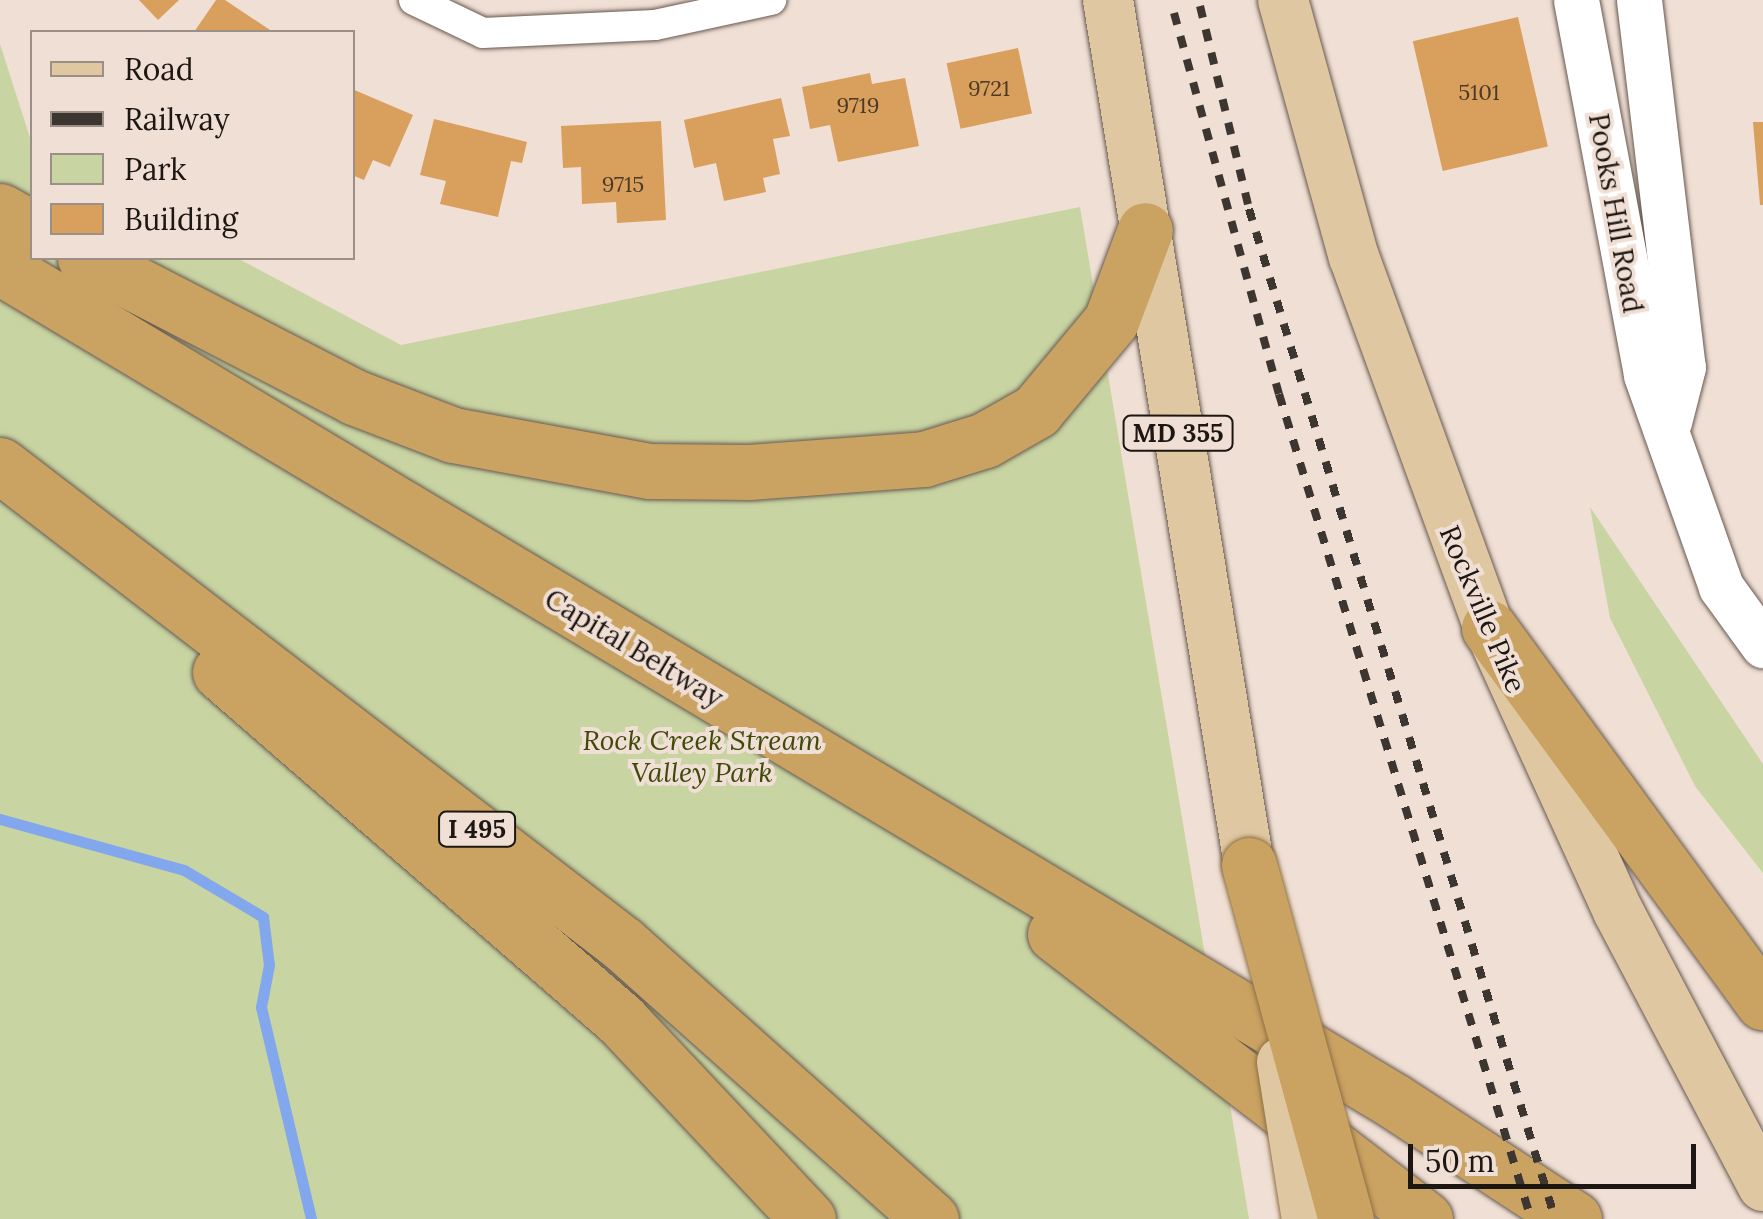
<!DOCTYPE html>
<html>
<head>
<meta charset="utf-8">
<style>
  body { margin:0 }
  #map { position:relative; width:1763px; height:1219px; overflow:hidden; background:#f0dfd4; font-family:Lora,serif }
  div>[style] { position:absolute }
  .green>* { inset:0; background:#c8d4a2 }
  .stream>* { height:11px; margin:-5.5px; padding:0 5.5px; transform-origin:5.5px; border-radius:5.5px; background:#83a7ec }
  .building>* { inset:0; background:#d99f5d; transform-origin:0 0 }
  .roads { filter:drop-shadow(0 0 2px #675950) drop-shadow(0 0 2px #675950) }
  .street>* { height:30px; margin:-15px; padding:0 15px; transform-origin:15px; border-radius:15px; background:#fff }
  .secondary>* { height:45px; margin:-22.5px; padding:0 22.5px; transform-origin:22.5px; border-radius:22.5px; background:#fff }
  .primary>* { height:50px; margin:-25px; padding:0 25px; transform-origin:25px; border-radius:25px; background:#dfc7a1 }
  .highway>* { height:55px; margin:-27.5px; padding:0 27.5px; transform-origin:27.5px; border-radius:27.5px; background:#caa262 }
  .rail>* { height:8px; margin-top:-4px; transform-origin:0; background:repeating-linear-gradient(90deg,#3d3530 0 12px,transparent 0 24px) }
  .bridges { filter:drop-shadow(0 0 2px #8d7146) drop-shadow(0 0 2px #8d7146) }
  .primary-bridge>* { height:50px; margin:-25px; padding:0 25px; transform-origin:25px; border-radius:25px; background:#dfc7a1 }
  .highway-bridge>* { height:55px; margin:-27.5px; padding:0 27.5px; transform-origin:27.5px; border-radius:27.5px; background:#caa262 }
  span { translate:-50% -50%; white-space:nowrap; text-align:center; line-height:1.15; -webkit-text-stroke:8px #f0dfd4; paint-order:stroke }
  .number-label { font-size:22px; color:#4c3926 }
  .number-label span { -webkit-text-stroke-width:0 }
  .shield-label span { padding:2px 8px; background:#f0dfd4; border:2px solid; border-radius:8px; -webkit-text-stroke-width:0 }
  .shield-label { font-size:25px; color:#1d1713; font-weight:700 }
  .street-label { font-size:28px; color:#1d1713 }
  .park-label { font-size:28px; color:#3f490a; font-style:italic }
  .legend { position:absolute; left:30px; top:30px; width:325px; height:230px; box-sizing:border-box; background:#f0dfd4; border:2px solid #9c8f87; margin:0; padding:12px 18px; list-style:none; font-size:30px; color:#1d1713 }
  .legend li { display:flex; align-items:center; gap:20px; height:50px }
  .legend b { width:50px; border:2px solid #9c8f87 }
  .scale { position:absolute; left:1408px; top:1144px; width:288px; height:45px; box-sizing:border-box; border:5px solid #1d1713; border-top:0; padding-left:12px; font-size:30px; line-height:35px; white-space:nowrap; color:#1d1713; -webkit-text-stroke:8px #f0dfd4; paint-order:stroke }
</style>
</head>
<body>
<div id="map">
  <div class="green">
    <div style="clip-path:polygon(0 44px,32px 144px,32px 258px,237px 258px,401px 345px,1080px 207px,1249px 1219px,0 1219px)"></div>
    <div style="clip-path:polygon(1590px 507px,1763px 764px,1763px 873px,1695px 786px,1610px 618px)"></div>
  </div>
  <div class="stream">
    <div style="left:0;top:819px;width:191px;rotate:15.5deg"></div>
    <div style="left:184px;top:870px;width:92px;rotate:30.7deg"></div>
    <div style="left:263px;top:917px;width:48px;rotate:82.9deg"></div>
    <div style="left:269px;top:965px;width:43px;rotate:100.8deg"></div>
    <div style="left:261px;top:1007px;width:218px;rotate:76.7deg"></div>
  </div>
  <div class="building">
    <div style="clip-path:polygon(139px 0,179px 0,158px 20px)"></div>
    <div style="clip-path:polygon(216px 0,225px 0,273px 32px,194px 32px)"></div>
    <div style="left:1518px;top:17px;width:133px;height:108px;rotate:77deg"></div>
    <div style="left:1018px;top:48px;width:67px;height:73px;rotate:78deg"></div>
    <div style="clip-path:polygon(870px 73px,872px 84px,905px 78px,919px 146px,838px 162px,830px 125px,810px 129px,802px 87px)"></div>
    <div style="clip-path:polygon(352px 89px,413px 115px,390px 167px,373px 160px,364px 180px,352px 175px)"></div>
    <div style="clip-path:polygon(781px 98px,790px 136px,773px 139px,780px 174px,763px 178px,766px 192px,724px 201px,716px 163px,694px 168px,684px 120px)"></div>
    <div style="clip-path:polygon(434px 119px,527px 142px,522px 163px,511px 161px,498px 217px,440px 204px,446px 181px,420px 175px)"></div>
    <div style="clip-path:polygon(661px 121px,666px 220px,617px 223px,616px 202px,582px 204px,581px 167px,563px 168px,561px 126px)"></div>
    <div style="clip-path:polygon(1753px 122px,1763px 122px,1763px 205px,1760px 205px)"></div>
  </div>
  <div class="roads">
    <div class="street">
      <div style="left:414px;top:0;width:76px;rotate:25.6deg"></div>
      <div style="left:483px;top:33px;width:172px;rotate:-2.7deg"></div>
      <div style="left:655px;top:25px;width:119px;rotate:-12.2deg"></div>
    </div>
    <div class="secondary">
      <div style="left:1576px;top:0;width:381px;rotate:79.4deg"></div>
      <div style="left:1646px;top:375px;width:225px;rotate:70.5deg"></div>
      <div style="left:1721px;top:587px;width:72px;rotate:54.1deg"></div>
      <div style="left:1639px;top:0;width:370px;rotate:83.2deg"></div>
      <div style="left:1683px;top:367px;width:57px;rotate:104.3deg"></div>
    </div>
    <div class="primary">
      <div style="left:1108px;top:0;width:876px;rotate:80.74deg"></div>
      <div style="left:1283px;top:0;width:267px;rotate:74.6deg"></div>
      <div style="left:1354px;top:257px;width:395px;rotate:70deg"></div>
      <div style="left:1489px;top:628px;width:311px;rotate:65.5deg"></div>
      <div style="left:1618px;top:911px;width:311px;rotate:62.2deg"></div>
    </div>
    <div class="highway">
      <div style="left:0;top:211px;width:37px;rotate:29deg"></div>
      <div style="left:85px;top:258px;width:303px;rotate:27.3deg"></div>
      <div style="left:354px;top:397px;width:106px;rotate:21deg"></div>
      <div style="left:453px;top:435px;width:200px;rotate:10.4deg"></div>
      <div style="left:650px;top:471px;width:99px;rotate:0.6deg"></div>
      <div style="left:749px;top:472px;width:175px;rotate:-4.2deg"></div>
      <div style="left:924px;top:459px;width:64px;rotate:-17.3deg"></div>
      <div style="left:985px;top:440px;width:59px;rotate:-29.6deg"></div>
      <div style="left:1036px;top:411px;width:117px;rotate:-50.2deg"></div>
      <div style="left:1111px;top:321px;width:97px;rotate:-69.5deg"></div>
      <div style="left:0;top:267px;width:1624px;rotate:30.89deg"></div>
      <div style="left:1394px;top:1101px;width:215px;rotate:33.2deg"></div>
      <div style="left:0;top:465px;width:786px;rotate:37.56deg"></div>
      <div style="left:623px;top:944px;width:413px;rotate:41.8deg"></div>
      <div style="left:1489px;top:628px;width:464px;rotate:53.8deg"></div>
      <div style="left:220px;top:672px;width:531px;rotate:40.95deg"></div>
      <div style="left:621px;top:1020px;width:273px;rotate:46.8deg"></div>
      <div style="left:1055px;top:934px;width:467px;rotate:37.6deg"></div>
    </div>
  </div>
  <div class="rail">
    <div style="left:1200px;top:6px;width:209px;rotate:76.4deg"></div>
    <div style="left:1249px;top:209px;width:1055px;rotate:73.14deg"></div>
    <div style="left:1174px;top:13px;width:395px;rotate:74.6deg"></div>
    <div style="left:1279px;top:394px;width:863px;rotate:73.01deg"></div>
  </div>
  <div class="bridges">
    <div class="primary-bridge">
      <div style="left:1282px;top:1062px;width:159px;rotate:81deg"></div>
    </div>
    <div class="highway-bridge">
      <div style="left:1249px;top:865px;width:367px;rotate:74.7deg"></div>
    </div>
  </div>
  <div class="number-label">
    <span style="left:989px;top:89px">9721</span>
    <span style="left:1479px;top:93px">5101</span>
    <span style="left:858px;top:106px">9719</span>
    <span style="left:623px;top:185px">9715</span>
  </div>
  <div class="shield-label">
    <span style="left:1178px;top:433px">MD 355</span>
    <span style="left:477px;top:829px">I 495</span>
  </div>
  <div class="street-label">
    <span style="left:1616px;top:213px;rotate:80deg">Pooks Hill Road</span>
    <span style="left:1483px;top:609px;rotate:67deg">Rockville Pike</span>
    <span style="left:634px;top:648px;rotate:31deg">Capital Beltway</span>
  </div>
  <div class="park-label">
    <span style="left:702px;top:756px">Rock Creek Stream<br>Valley Park</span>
  </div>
  <ul class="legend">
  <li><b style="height:12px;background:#dfc7a1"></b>Road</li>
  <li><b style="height:12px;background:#3d3530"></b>Railway</li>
  <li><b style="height:28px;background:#c8d4a2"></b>Park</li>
  <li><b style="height:28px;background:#d99f5d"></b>Building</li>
  </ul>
  <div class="scale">50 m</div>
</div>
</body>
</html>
